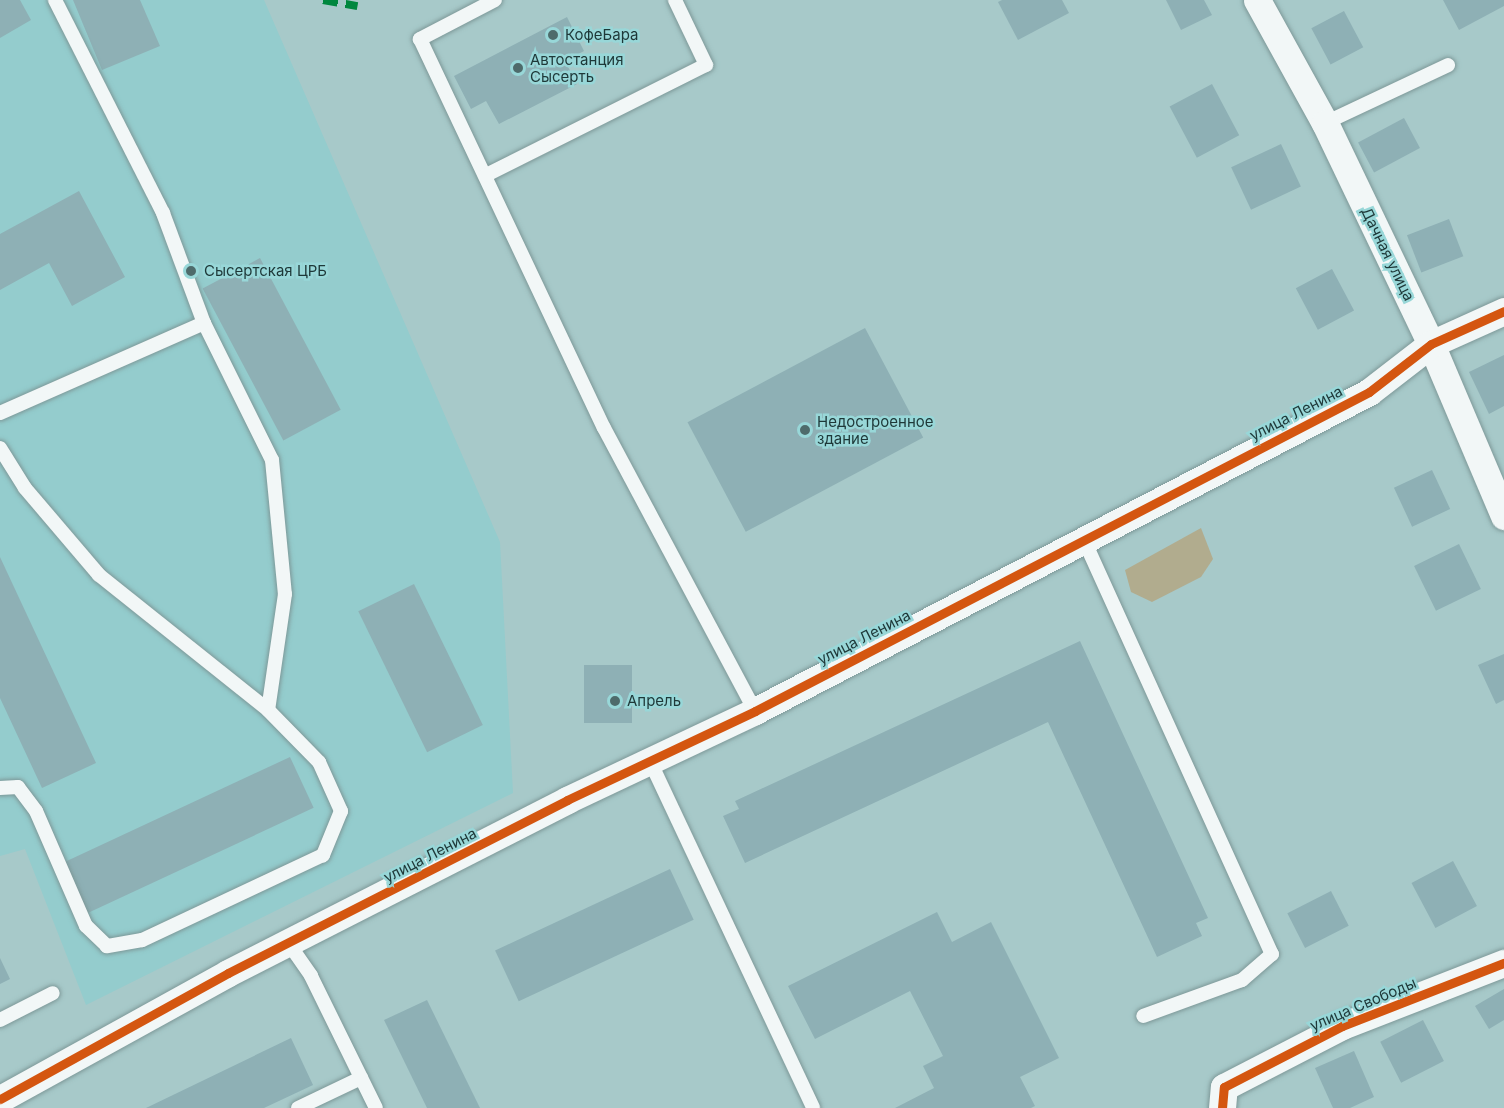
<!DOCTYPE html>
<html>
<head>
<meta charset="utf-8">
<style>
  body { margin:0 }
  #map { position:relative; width:1504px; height:1108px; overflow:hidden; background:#a7c9c9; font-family:Inter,sans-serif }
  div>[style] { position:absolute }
  .built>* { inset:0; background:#94cccd }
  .green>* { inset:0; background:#b1ac8e }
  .building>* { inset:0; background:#8eb0b5; transform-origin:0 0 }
  .roads { filter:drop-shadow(0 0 2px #7d9898) drop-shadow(0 0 2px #7d9898) }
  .lane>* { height:14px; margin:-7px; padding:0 7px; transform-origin:7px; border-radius:7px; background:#f2f7f7 }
  .street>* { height:27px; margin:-13.5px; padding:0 13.5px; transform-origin:13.5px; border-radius:13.5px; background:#f2f7f7 }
  .quiet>* { height:8px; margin-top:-4px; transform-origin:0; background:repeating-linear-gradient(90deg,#00873e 0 15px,transparent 0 23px) }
  .cycleway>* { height:9px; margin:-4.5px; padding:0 4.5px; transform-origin:4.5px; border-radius:4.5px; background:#d45610 }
  .dots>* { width:16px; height:16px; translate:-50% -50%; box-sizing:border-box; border:3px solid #98d7d8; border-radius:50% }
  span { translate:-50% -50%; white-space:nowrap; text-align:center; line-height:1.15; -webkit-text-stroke:5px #98d7d8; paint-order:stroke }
  .poi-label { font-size:15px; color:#1e3838 }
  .left { translate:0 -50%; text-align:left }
  .street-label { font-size:15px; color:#1e3838 }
</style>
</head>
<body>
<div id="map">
  <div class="built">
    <div style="clip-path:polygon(0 0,264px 0,500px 542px,513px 793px,86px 1005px,25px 849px,0 856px)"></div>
  </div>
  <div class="green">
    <div style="clip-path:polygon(1201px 528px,1213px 559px,1201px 577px,1152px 602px,1131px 592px,1125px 570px)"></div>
  </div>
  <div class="building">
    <div style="clip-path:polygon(0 0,20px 0,31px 20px,0 38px)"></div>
    <div style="clip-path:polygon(73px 0,140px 0,160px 46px,102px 70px)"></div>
    <div style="clip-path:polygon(1002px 0,1062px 0,1069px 13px,1018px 40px,998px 2px)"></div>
    <div style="clip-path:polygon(1166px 0,1204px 0,1212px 15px,1181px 30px)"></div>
    <div style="clip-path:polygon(1443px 0,1504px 0,1504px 6px,1459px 30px)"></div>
    <div style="left:1344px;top:11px;width:41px;height:37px;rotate:62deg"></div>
    <div style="clip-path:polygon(567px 17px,584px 51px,565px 61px,577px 84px,499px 124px,486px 101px,471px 109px,454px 76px)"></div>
    <div style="left:1212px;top:84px;width:58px;height:48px;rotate:62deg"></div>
    <div style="left:1404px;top:118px;width:34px;height:52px;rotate:62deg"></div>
    <div style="left:1281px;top:144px;width:47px;height:55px;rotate:65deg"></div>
    <div style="clip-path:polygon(79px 191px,125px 277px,72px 306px,49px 263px,0 290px,0 234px)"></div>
    <div style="left:1449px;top:219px;width:40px;height:45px;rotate:69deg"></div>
    <div style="left:260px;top:258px;width:172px;height:65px;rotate:62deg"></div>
    <div style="left:1332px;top:269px;width:47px;height:41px;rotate:62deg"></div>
    <div style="left:865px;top:328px;width:124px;height:201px;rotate:62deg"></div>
    <div style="clip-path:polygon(1504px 355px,1504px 406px,1489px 414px,1469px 372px)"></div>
    <div style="left:1432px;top:470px;width:43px;height:42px;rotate:65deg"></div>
    <div style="left:1459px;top:544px;width:50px;height:50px;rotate:64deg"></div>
    <div style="clip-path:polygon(0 557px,96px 763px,42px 788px,0 698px)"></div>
    <div style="left:414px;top:584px;width:157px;height:62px;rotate:64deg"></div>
    <div style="clip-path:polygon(1080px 641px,1208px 918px,1196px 923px,1202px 936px,1157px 957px,1048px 722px,745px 863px,723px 816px,739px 809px,735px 801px)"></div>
    <div style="clip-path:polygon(1504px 654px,1504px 700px,1496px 704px,1478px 665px)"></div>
    <div style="left:584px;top:665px;width:48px;height:58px"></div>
    <div style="left:290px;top:757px;width:56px;height:251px;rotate:65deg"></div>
    <div style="left:1453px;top:861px;width:51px;height:47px;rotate:62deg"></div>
    <div style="left:670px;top:869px;width:56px;height:193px;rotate:65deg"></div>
    <div style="left:1331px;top:891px;width:39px;height:49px;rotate:63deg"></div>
    <div style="clip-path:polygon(937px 912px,952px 942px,991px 922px,1059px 1058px,1020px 1077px,1035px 1106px,1031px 1108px,895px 1108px,934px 1088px,923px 1066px,943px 1056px,910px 991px,815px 1039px,788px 986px)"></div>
    <div style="clip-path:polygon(0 958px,10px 979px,0 984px)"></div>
    <div style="clip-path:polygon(1504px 989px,1504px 1020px,1489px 1029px,1475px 1006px)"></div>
    <div style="clip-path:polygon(427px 1000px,480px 1108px,427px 1108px,384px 1020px)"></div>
    <div style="left:1423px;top:1020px;width:46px;height:48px;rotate:63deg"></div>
    <div style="clip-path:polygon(291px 1038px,313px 1085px,264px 1108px,146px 1108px)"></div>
    <div style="clip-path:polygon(1354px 1051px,1374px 1097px,1350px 1108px,1333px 1108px,1315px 1068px)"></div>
  </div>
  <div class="roads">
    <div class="lane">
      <div style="left:55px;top:0;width:239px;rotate:63.1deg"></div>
      <div style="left:163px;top:213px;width:117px;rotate:69.6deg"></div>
      <div style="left:204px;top:323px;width:153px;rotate:63.6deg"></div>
      <div style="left:272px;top:460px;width:135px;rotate:84.5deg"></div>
      <div style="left:285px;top:594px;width:117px;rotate:98.3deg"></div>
      <div style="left:495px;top:0;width:85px;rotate:152.5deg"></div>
      <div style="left:420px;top:39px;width:430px;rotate:64.7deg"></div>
      <div style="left:604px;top:428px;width:321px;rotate:61.9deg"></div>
      <div style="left:1325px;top:123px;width:136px;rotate:-25.2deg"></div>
      <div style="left:486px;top:175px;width:246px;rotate:-26.6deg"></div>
      <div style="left:706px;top:65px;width:72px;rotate:-115.5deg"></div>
      <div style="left:0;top:413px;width:223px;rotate:-23.8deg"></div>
      <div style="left:0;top:448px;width:47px;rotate:58deg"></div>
      <div style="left:25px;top:488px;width:114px;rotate:49.6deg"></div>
      <div style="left:99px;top:575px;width:216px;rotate:38.6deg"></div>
      <div style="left:268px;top:710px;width:73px;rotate:45.6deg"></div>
      <div style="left:319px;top:762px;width:54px;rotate:65.8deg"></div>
      <div style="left:341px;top:811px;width:48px;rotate:112.2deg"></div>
      <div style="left:323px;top:855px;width:200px;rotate:154.8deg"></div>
      <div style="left:142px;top:940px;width:36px;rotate:170deg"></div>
      <div style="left:107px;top:946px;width:29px;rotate:-136deg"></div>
      <div style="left:86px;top:926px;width:125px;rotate:-113.5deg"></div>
      <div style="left:36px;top:811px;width:30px;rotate:-127deg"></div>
      <div style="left:18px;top:787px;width:18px;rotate:177deg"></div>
      <div style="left:1084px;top:540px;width:455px;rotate:65.6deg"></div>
      <div style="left:1272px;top:954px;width:40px;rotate:139deg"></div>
      <div style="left:1242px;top:980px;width:105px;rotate:160deg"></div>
      <div style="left:650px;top:761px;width:383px;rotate:64.8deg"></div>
      <div style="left:289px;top:944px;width:39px;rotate:55deg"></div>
      <div style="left:311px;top:976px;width:147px;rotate:63.8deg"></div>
      <div style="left:0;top:1020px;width:59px;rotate:-27deg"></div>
      <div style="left:298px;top:1108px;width:70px;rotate:-25.5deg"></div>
    </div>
    <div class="street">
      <div style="left:1257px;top:0;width:141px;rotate:61.1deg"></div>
      <div style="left:1325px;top:123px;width:245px;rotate:64.4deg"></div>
      <div style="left:1431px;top:344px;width:187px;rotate:67deg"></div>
      <div style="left:0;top:1099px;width:260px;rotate:-28.9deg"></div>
      <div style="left:228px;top:973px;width:381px;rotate:-27deg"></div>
      <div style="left:567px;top:800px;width:208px;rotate:-25.3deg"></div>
      <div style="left:755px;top:711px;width:692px;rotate:-27.45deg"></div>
      <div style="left:1369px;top:392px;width:78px;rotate:-37.7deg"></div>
      <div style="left:1431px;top:344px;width:80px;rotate:-24.3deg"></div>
      <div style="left:1222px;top:1108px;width:21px;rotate:-85deg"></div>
      <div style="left:1224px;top:1087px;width:133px;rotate:-27.3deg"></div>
      <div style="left:1342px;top:1026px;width:174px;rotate:-21.3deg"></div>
    </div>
  </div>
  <div class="quiet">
    <div style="left:323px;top:0;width:35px;rotate:10deg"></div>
  </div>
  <div class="cycleway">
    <div style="left:0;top:1099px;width:260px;rotate:-28.9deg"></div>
    <div style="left:228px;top:973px;width:381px;rotate:-27deg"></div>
    <div style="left:567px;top:800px;width:208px;rotate:-25.3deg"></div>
    <div style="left:755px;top:711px;width:692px;rotate:-27.45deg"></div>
    <div style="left:1369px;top:392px;width:78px;rotate:-37.7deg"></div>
    <div style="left:1431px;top:344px;width:80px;rotate:-24.3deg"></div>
    <div style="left:1222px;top:1108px;width:21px;rotate:-85deg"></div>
    <div style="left:1224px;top:1087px;width:133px;rotate:-27.3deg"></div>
    <div style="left:1342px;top:1026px;width:174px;rotate:-21.3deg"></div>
  </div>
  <div class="dots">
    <div style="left:553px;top:35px;background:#4e6b6b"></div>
    <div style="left:518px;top:68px;background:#4e6b6b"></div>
    <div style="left:191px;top:271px;background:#4e6b6b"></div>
    <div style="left:805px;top:430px;background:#4e6b6b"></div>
    <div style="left:615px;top:701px;background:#4e6b6b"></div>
  </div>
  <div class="poi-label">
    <span class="left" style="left:565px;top:35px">КофеБара</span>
    <span class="left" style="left:530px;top:68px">Автостанция<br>Сысерть</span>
    <span class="left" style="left:204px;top:271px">Сысертская ЦРБ</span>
    <span class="left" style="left:817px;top:430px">Недостроенное<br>здание</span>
    <span class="left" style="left:627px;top:701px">Апрель</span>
  </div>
  <div class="street-label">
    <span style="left:1388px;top:254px;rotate:64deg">Дачная улица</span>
    <span style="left:1296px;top:413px;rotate:-27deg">улица Ленина</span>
    <span style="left:864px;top:637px;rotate:-27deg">улица Ленина</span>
    <span style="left:430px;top:855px;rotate:-27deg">улица Ленина</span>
    <span style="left:1363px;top:1004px;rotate:-23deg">улица Свободы</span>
  </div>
</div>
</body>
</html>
